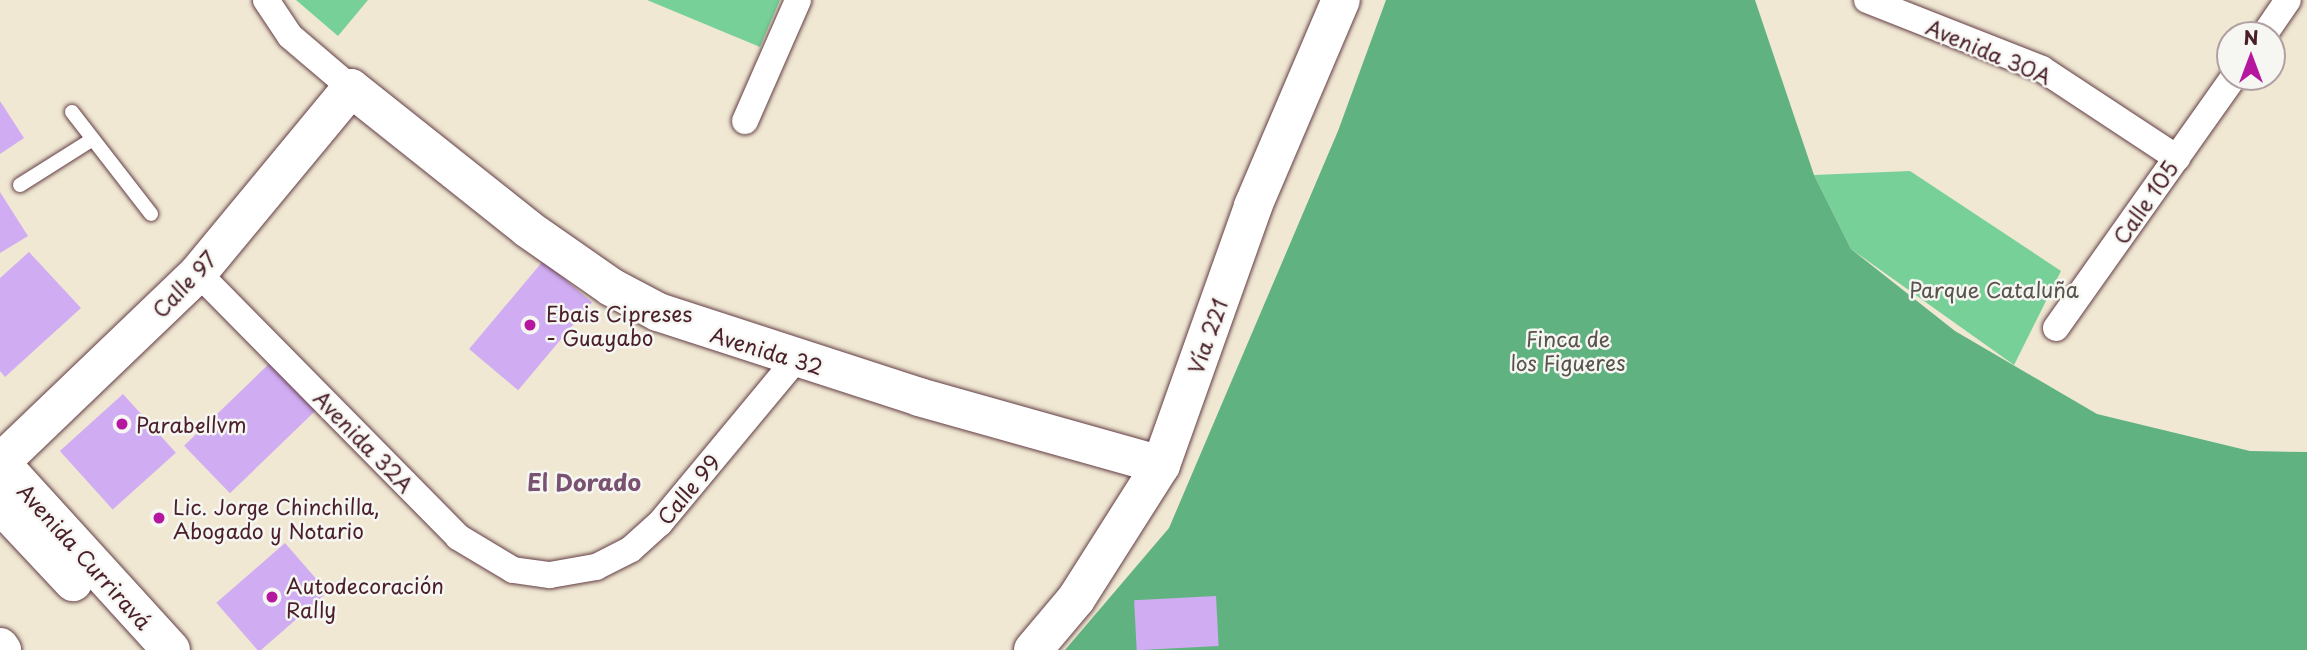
<!DOCTYPE html>
<html>
<head>
<meta charset="utf-8">
<style>
  body { margin:0 }
  #map { position:relative; width:2307px; height:650px; overflow:hidden; background:#f0e8d3; font-family:"Playpen Sans",sans-serif }
  div>[style] { position:absolute }
  .green>* { inset:0; background:#76d097 }
  .forest>* { inset:0; background:#60b280 }
  .building>* { inset:0; background:#d0adf3; transform-origin:0 0 }
  .roads { filter:drop-shadow(0 0 2px #633d44) drop-shadow(0 0 2px #633d44) }
  .lane>* { height:14px; margin:-7px; padding:0 7px; transform-origin:7px; border-radius:7px; background:#fff }
  .street>* { height:26px; margin:-13px; padding:0 13px; transform-origin:13px; border-radius:13px; background:#fff }
  .secondary>* { height:38px; margin:-19px; padding:0 19px; transform-origin:19px; border-radius:19px; background:#fff }
  .highway>* { height:38px; margin:-19px; padding:0 19px; transform-origin:19px; border-radius:19px; background:#fff }
  .dots>* { width:19px; height:19px; translate:-50% -50%; box-sizing:border-box; border:4px solid #f6f6f2; border-radius:50% }
  span { translate:-50% -50%; white-space:nowrap; text-align:center; line-height:1.15; -webkit-text-stroke:5px #f6f6f2; paint-order:stroke }
  .street-label { font-size:21px; color:#4a1f2b }
  .park-label { font-size:21px; color:#57544b }
  .poi-label { font-size:21px; color:#4a1f2b }
  .left { translate:0 -50%; text-align:left }
  .neighbourhood-label { font-size:23px; color:#795171; font-weight:700 }
  .north { position:absolute; left:2216px; top:21px; width:70px; height:70px; box-sizing:border-box; background:#f6f6f2; border:2px solid #b1a0a2; border-radius:50%; rotate:0deg; font-size:19px; font-weight:700; line-height:28px; text-align:center; color:#4a1f2b }
  .north::after { content:''; display:block; margin:auto; width:24px; height:32px; background:#b5179e; clip-path:polygon(50% 0,100% 100%,50% 72%,0 100%) }
</style>
</head>
<body>
<div id="map">
  <div class="green">
    <div style="clip-path:polygon(296px 0,368px 0,338px 36px)"></div>
    <div style="clip-path:polygon(647px 0,780px 0,760px 47px)"></div>
    <div style="clip-path:polygon(1910px 171px,2061px 271px,2014px 365px,1851px 249px,1814px 175px)"></div>
  </div>
  <div class="forest">
    <div style="clip-path:polygon(1386px 0,1755px 0,1814px 175px,1851px 249px,1955px 331px,2097px 414px,2250px 451px,2307px 452px,2307px 650px,1065px 650px,1169px 528px,1338px 131px)"></div>
  </div>
  <div class="building">
    <div style="clip-path:polygon(0 101px,24px 138px,0 154px)"></div>
    <div style="clip-path:polygon(0 192px,28px 236px,0 253px)"></div>
    <div style="clip-path:polygon(29px 252px,81px 308px,5px 377px,0 371px,0 278px)"></div>
    <div style="left:543px;top:261px;width:64px;height:115px;rotate:40deg"></div>
    <div style="left:274px;top:359px;width:66px;height:125px;rotate:46deg"></div>
    <div style="left:123px;top:394px;width:79px;height:85px;rotate:48deg"></div>
    <div style="left:285px;top:543px;width:65px;height:91px;rotate:49deg"></div>
    <div style="left:1216px;top:596px;width:50px;height:82px;rotate:87deg"></div>
  </div>
  <div class="roads">
    <div class="lane">
      <div style="left:72px;top:112px;width:129px;rotate:52.2deg"></div>
      <div style="left:20px;top:185px;width:86px;rotate:-32.2deg"></div>
    </div>
    <div class="street">
      <div style="left:266px;top:0;width:43px;rotate:56.3deg"></div>
      <div style="left:290px;top:36px;width:80px;rotate:40.4deg"></div>
      <div style="left:1867px;top:0;width:188px;rotate:21.5deg"></div>
      <div style="left:2042px;top:69px;width:162px;rotate:33.4deg"></div>
      <div style="left:2264px;top:35px;width:42px;rotate:-55.6deg"></div>
      <div style="left:745px;top:121px;width:132px;rotate:-66.3deg"></div>
      <div style="left:198px;top:273px;width:371px;rotate:45.4deg"></div>
      <div style="left:458px;top:537px;width:64px;rotate:31deg"></div>
      <div style="left:513px;top:570px;width:37px;rotate:8deg"></div>
      <div style="left:550px;top:575px;width:47px;rotate:-9.9deg"></div>
      <div style="left:596px;top:567px;width:39px;rotate:-27deg"></div>
      <div style="left:631px;top:549px;width:39px;rotate:-42deg"></div>
      <div style="left:660px;top:523px;width:213px;rotate:-50.3deg"></div>
      <div style="left:2056px;top:328px;width:308px;rotate:-54.7deg"></div>
    </div>
    <div class="secondary">
      <div style="left:0;top:463px;width:274px;rotate:-43.8deg"></div>
      <div style="left:198px;top:273px;width:240px;rotate:-50.4deg"></div>
      <div style="left:351px;top:88px;width:226px;rotate:38.5deg"></div>
      <div style="left:528px;top:229px;width:101px;rotate:34.9deg"></div>
      <div style="left:611px;top:287px;width:53px;rotate:28deg"></div>
      <div style="left:658px;top:312px;width:274px;rotate:18deg"></div>
      <div style="left:919px;top:397px;width:251px;rotate:15.7deg"></div>
      <div style="left:0;top:647px;width:4px;rotate:56deg"></div>
      <div style="left:1033px;top:650px;width:67px;rotate:-49.9deg"></div>
      <div style="left:1076px;top:599px;width:159px;rotate:-57.6deg"></div>
      <div style="left:1161px;top:465px;width:275px;rotate:-70.4deg"></div>
      <div style="left:1253px;top:206px;width:224px;rotate:-66.9deg"></div>
    </div>
    <div class="highway">
      <div style="left:0;top:462px;width:254px;rotate:47.7deg"></div>
      <div style="left:0;top:504px;width:107px;rotate:46.9deg"></div>
    </div>
  </div>
  <div class="dots">
    <div style="left:530px;top:325px;background:#b5179e"></div>
    <div style="left:122px;top:424px;background:#b5179e"></div>
    <div style="left:159px;top:518px;background:#b5179e"></div>
    <div style="left:272px;top:597px;background:#b5179e"></div>
  </div>
  <div class="street-label">
    <span style="left:1989px;top:51px;rotate:23deg">Avenida 30A</span>
    <span style="left:2145px;top:202px;rotate:-55deg">Calle 105</span>
    <span style="left:184px;top:284px;rotate:-46deg">Calle 97</span>
    <span style="left:1207px;top:336px;rotate:-70deg">Vía 221</span>
    <span style="left:767px;top:350px;rotate:17deg">Avenida 32</span>
    <span style="left:364px;top:441px;rotate:46deg">Avenida 32A</span>
    <span style="left:688px;top:489px;rotate:-50deg">Calle 99</span>
    <span style="left:85px;top:556px;rotate:48deg">Avenida Curriravá</span>
  </div>
  <div class="park-label">
    <span style="left:1994px;top:289px">Parque Cataluña</span>
    <span style="left:1568px;top:350px">Finca de<br>los Figueres</span>
  </div>
  <div class="poi-label">
    <span class="left" style="left:546px;top:325px">Ebais Cipreses<br>- Guayabo</span>
    <span class="left" style="left:136px;top:424px">Parabellvm</span>
    <span class="left" style="left:173px;top:518px">Lic. Jorge Chinchilla,<br>Abogado y Notario</span>
    <span class="left" style="left:286px;top:597px">Autodecoración<br>Rally</span>
  </div>
  <div class="neighbourhood-label">
    <span style="left:584px;top:482px">El Dorado</span>
  </div>
  <div class="north">N</div>
</div>
</body>
</html>
